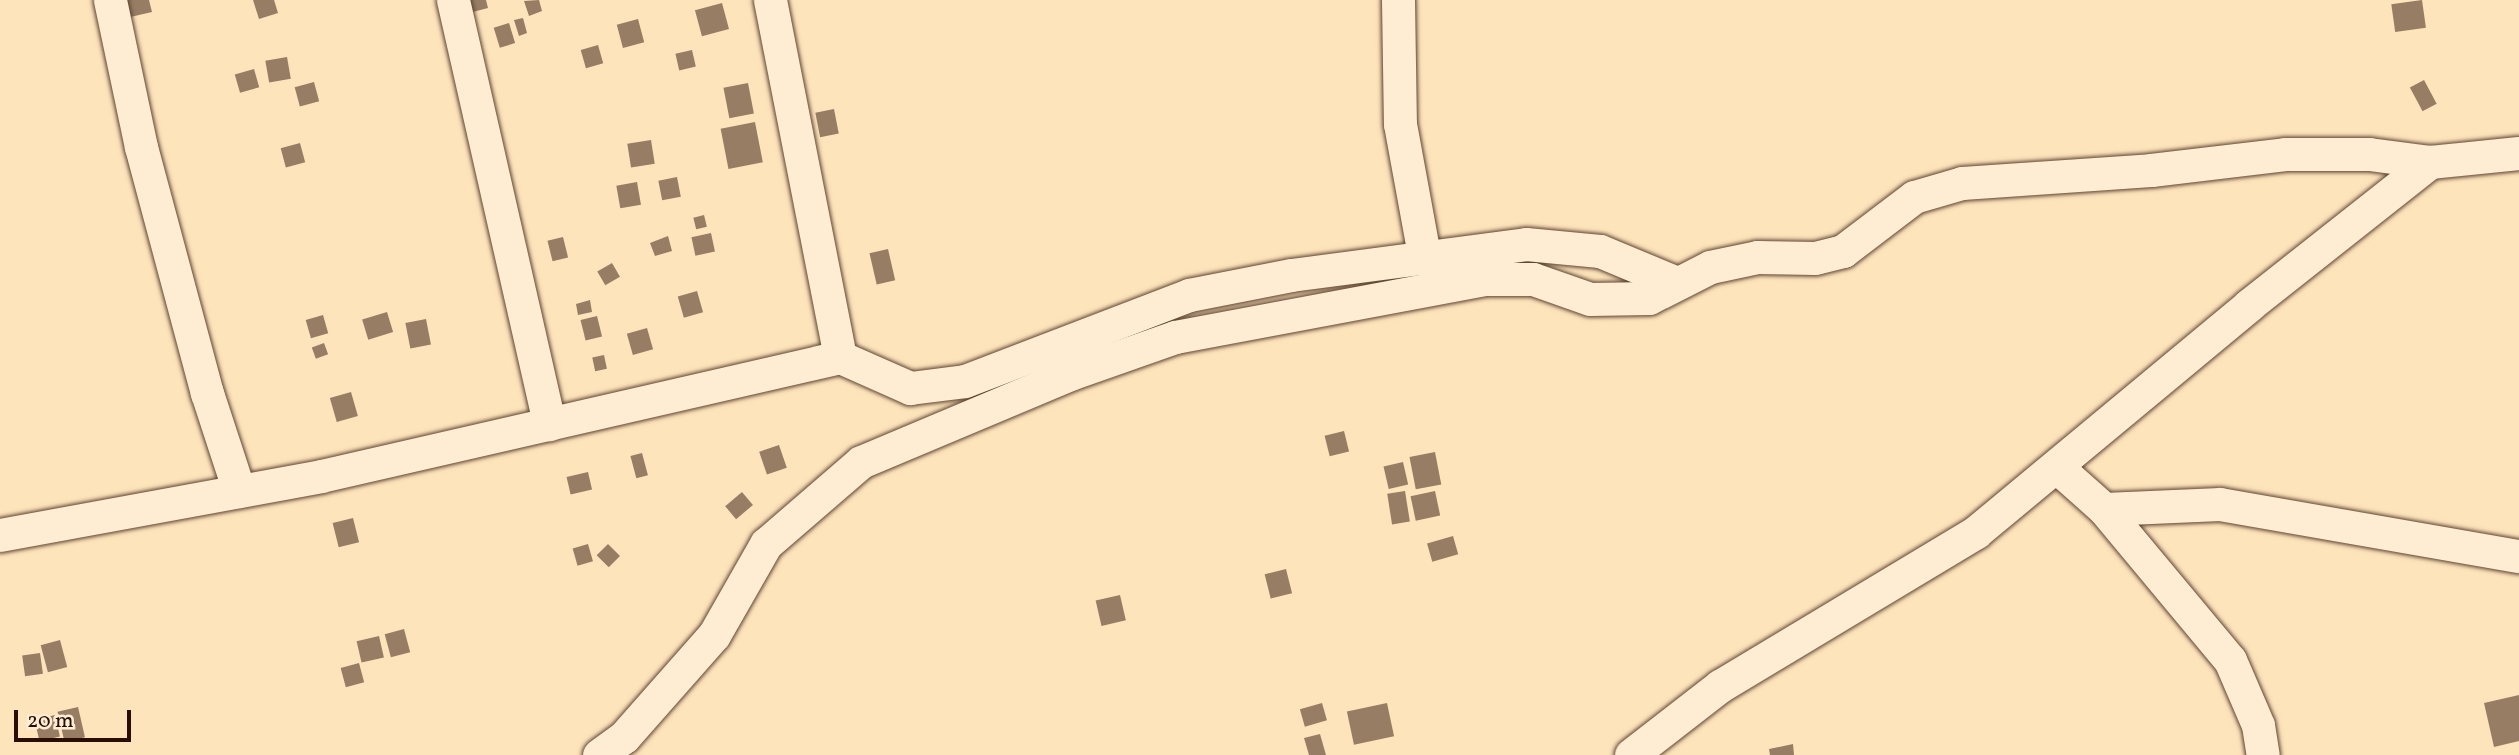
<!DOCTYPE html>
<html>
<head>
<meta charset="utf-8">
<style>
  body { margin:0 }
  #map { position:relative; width:2519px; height:755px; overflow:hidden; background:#fee4bb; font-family:Vollkorn,serif }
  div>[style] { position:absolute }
  .building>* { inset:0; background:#977d64; transform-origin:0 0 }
  .roads { filter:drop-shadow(0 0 2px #5e4432) drop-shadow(0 0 2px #5e4432) }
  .street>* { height:33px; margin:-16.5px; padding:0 16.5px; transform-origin:16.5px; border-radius:16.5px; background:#feedd3 }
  span { translate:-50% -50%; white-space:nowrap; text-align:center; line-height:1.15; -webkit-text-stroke:7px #feedd3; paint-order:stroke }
  .scale { position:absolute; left:14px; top:710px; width:117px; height:32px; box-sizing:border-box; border:4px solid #280e05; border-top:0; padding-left:9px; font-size:21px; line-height:24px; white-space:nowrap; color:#280e05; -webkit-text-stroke:5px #feedd3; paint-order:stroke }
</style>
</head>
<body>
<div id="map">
  <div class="building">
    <div style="clip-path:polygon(122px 0,149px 0,152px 12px,126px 18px)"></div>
    <div style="clip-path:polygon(253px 0,274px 0,278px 13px,259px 19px)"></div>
    <div style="clip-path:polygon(465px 0,486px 0,488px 8px,469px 13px)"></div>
    <div style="clip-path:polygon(539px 0,542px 11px,529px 16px,524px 1px)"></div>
    <div style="left:2422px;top:0;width:28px;height:31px;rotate:82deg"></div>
    <div style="left:722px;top:3px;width:27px;height:28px;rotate:75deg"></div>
    <div style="clip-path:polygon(523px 18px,527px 33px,519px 36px,514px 20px)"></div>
    <div style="left:638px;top:19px;width:24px;height:22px;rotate:75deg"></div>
    <div style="left:509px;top:23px;width:21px;height:16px;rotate:73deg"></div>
    <div style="left:598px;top:45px;width:19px;height:18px;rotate:74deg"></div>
    <div style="left:692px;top:50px;width:17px;height:17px;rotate:77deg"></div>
    <div style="left:287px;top:57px;width:22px;height:22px;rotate:80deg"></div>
    <div style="left:254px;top:69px;width:19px;height:20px;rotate:74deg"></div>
    <div style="left:2424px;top:80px;width:27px;height:16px;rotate:62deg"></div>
    <div style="left:314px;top:82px;width:20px;height:20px;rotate:75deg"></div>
    <div style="left:748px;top:83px;width:31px;height:25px;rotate:79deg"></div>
    <div style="left:834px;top:109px;width:25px;height:19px;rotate:79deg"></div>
    <div style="left:755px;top:122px;width:41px;height:35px;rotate:79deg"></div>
    <div style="left:651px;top:140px;width:24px;height:24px;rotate:81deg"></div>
    <div style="left:300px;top:143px;width:20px;height:20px;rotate:75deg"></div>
    <div style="left:677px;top:177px;width:20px;height:19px;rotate:79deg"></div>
    <div style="left:637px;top:182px;width:23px;height:21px;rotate:80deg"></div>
    <div style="left:704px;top:215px;width:12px;height:11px;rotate:76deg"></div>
    <div style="left:711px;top:233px;width:19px;height:20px;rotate:78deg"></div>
    <div style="clip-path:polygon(668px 236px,672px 251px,655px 256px,650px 243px)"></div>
    <div style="left:563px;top:237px;width:21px;height:16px;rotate:76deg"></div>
    <div style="left:888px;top:249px;width:32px;height:19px;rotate:77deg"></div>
    <div style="left:612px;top:263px;width:16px;height:17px;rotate:60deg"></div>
    <div style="left:697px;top:291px;width:22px;height:20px;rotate:74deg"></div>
    <div style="clip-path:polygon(590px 300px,592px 312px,578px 315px,576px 304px)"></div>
    <div style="left:387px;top:312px;width:21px;height:26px;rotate:73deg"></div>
    <div style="left:323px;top:315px;width:19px;height:18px;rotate:74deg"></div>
    <div style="left:597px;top:316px;width:21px;height:17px;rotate:76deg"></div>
    <div style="left:426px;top:319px;width:26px;height:21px;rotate:79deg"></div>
    <div style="left:647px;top:328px;width:22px;height:21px;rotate:74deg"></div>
    <div style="left:324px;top:343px;width:12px;height:13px;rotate:70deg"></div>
    <div style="left:604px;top:355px;width:14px;height:12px;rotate:78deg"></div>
    <div style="left:351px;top:392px;width:25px;height:22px;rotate:74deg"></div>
    <div style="left:1344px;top:431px;width:21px;height:20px;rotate:76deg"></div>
    <div style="left:779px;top:445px;width:24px;height:21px;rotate:71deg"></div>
    <div style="left:1435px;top:452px;width:33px;height:26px;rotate:79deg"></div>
    <div style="left:642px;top:453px;width:23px;height:12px;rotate:75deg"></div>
    <div style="left:1403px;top:462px;width:23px;height:20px;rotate:77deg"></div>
    <div style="left:588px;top:472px;width:18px;height:22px;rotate:77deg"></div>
    <div style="left:1405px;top:491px;width:31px;height:18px;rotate:81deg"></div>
    <div style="left:1435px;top:491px;width:25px;height:25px;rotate:78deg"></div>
    <div style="left:742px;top:492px;width:17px;height:22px;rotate:50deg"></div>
    <div style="left:353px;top:518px;width:25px;height:21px;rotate:76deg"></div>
    <div style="left:1453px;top:536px;width:19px;height:27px;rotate:74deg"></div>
    <div style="left:588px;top:544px;width:18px;height:16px;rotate:74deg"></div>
    <div style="left:608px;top:544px;width:17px;height:16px;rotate:45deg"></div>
    <div style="left:1286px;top:569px;width:25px;height:22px;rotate:76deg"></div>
    <div style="left:1120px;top:595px;width:26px;height:25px;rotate:77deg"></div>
    <div style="left:404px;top:629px;width:24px;height:20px;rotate:75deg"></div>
    <div style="left:379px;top:636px;width:22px;height:23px;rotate:77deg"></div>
    <div style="left:60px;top:640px;width:28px;height:20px;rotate:75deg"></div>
    <div style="left:40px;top:653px;width:21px;height:18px;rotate:82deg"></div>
    <div style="left:359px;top:663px;width:20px;height:19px;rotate:75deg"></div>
    <div style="clip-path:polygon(2519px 695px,2519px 741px,2494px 747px,2484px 703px)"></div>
    <div style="left:1322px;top:703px;width:18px;height:23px;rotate:74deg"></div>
    <div style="left:1387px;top:703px;width:34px;height:41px;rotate:78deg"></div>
    <div style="left:78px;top:707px;width:31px;height:21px;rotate:77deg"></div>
    <div style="left:55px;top:715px;width:22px;height:21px;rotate:77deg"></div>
    <div style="clip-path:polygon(1320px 734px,1326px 755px,1309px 755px,1304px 738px)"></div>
    <div style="clip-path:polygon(1793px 744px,1794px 755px,1770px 755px,1769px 749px)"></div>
  </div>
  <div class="roads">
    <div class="street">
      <div style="left:110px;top:0;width:150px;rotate:78.1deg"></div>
      <div style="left:141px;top:147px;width:255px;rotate:75deg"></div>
      <div style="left:207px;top:393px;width:103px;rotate:71.9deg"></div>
      <div style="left:453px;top:0;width:435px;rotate:77.2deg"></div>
      <div style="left:770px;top:0;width:364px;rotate:78.9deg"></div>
      <div style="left:1398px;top:0;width:124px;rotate:89.1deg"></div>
      <div style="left:1400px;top:124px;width:138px;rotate:79.6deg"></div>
      <div style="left:2058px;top:468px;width:62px;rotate:41.7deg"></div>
      <div style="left:2104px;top:509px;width:197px;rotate:50.2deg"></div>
      <div style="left:2230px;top:660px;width:71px;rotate:66.7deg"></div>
      <div style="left:2258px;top:725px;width:30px;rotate:81deg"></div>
      <div style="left:2104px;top:509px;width:116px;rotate:-2.5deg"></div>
      <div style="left:2220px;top:504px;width:303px;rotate:9.9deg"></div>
      <div style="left:0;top:535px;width:326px;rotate:-10.4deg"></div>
      <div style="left:321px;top:476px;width:532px;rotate:-12.91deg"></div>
      <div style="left:840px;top:357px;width:77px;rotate:23.9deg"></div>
      <div style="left:910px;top:388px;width:55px;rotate:-7.3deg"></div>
      <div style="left:965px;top:381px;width:240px;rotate:-21deg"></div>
      <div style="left:1189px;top:295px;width:104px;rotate:-11.1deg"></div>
      <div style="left:1291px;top:275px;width:237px;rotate:-7.5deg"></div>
      <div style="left:1526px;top:244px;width:74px;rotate:5.4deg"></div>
      <div style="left:1600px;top:251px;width:83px;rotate:22.6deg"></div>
      <div style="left:599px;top:755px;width:31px;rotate:-36deg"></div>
      <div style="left:624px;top:737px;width:136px;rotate:-48.6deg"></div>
      <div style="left:714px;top:635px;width:105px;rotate:-60.3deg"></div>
      <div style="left:766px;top:544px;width:125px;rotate:-40.8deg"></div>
      <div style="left:861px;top:462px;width:227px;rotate:-22.8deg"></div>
      <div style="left:1070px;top:374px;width:111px;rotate:-19.4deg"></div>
      <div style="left:1175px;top:337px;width:315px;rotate:-10.6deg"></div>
      <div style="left:1485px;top:279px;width:48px"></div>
      <div style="left:1533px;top:279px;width:60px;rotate:19.3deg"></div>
      <div style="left:1590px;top:299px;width:59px;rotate:-1deg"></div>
      <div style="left:1649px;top:298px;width:68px;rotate:-26.9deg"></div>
      <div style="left:1710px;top:267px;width:48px;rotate:-12deg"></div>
      <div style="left:1757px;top:257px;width:58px;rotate:1deg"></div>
      <div style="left:1815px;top:258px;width:29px;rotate:-14deg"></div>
      <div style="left:1843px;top:251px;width:89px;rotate:-37.3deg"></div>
      <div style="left:1914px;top:197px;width:50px;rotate:-16.3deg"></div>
      <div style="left:1962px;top:183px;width:189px;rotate:-3.9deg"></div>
      <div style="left:2151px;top:170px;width:135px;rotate:-6.8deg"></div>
      <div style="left:2285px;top:154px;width:84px"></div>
      <div style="left:2369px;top:154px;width:62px;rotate:7.5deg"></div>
      <div style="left:2430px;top:162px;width:89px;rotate:-5.8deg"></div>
      <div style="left:1631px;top:755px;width:113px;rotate:-37.8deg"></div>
      <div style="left:1720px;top:686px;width:299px;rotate:-31deg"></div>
      <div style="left:1976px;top:532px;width:355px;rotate:-39.7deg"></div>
      <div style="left:2249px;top:305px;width:231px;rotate:-38.3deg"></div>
    </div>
  </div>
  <div class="scale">20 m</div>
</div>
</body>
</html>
